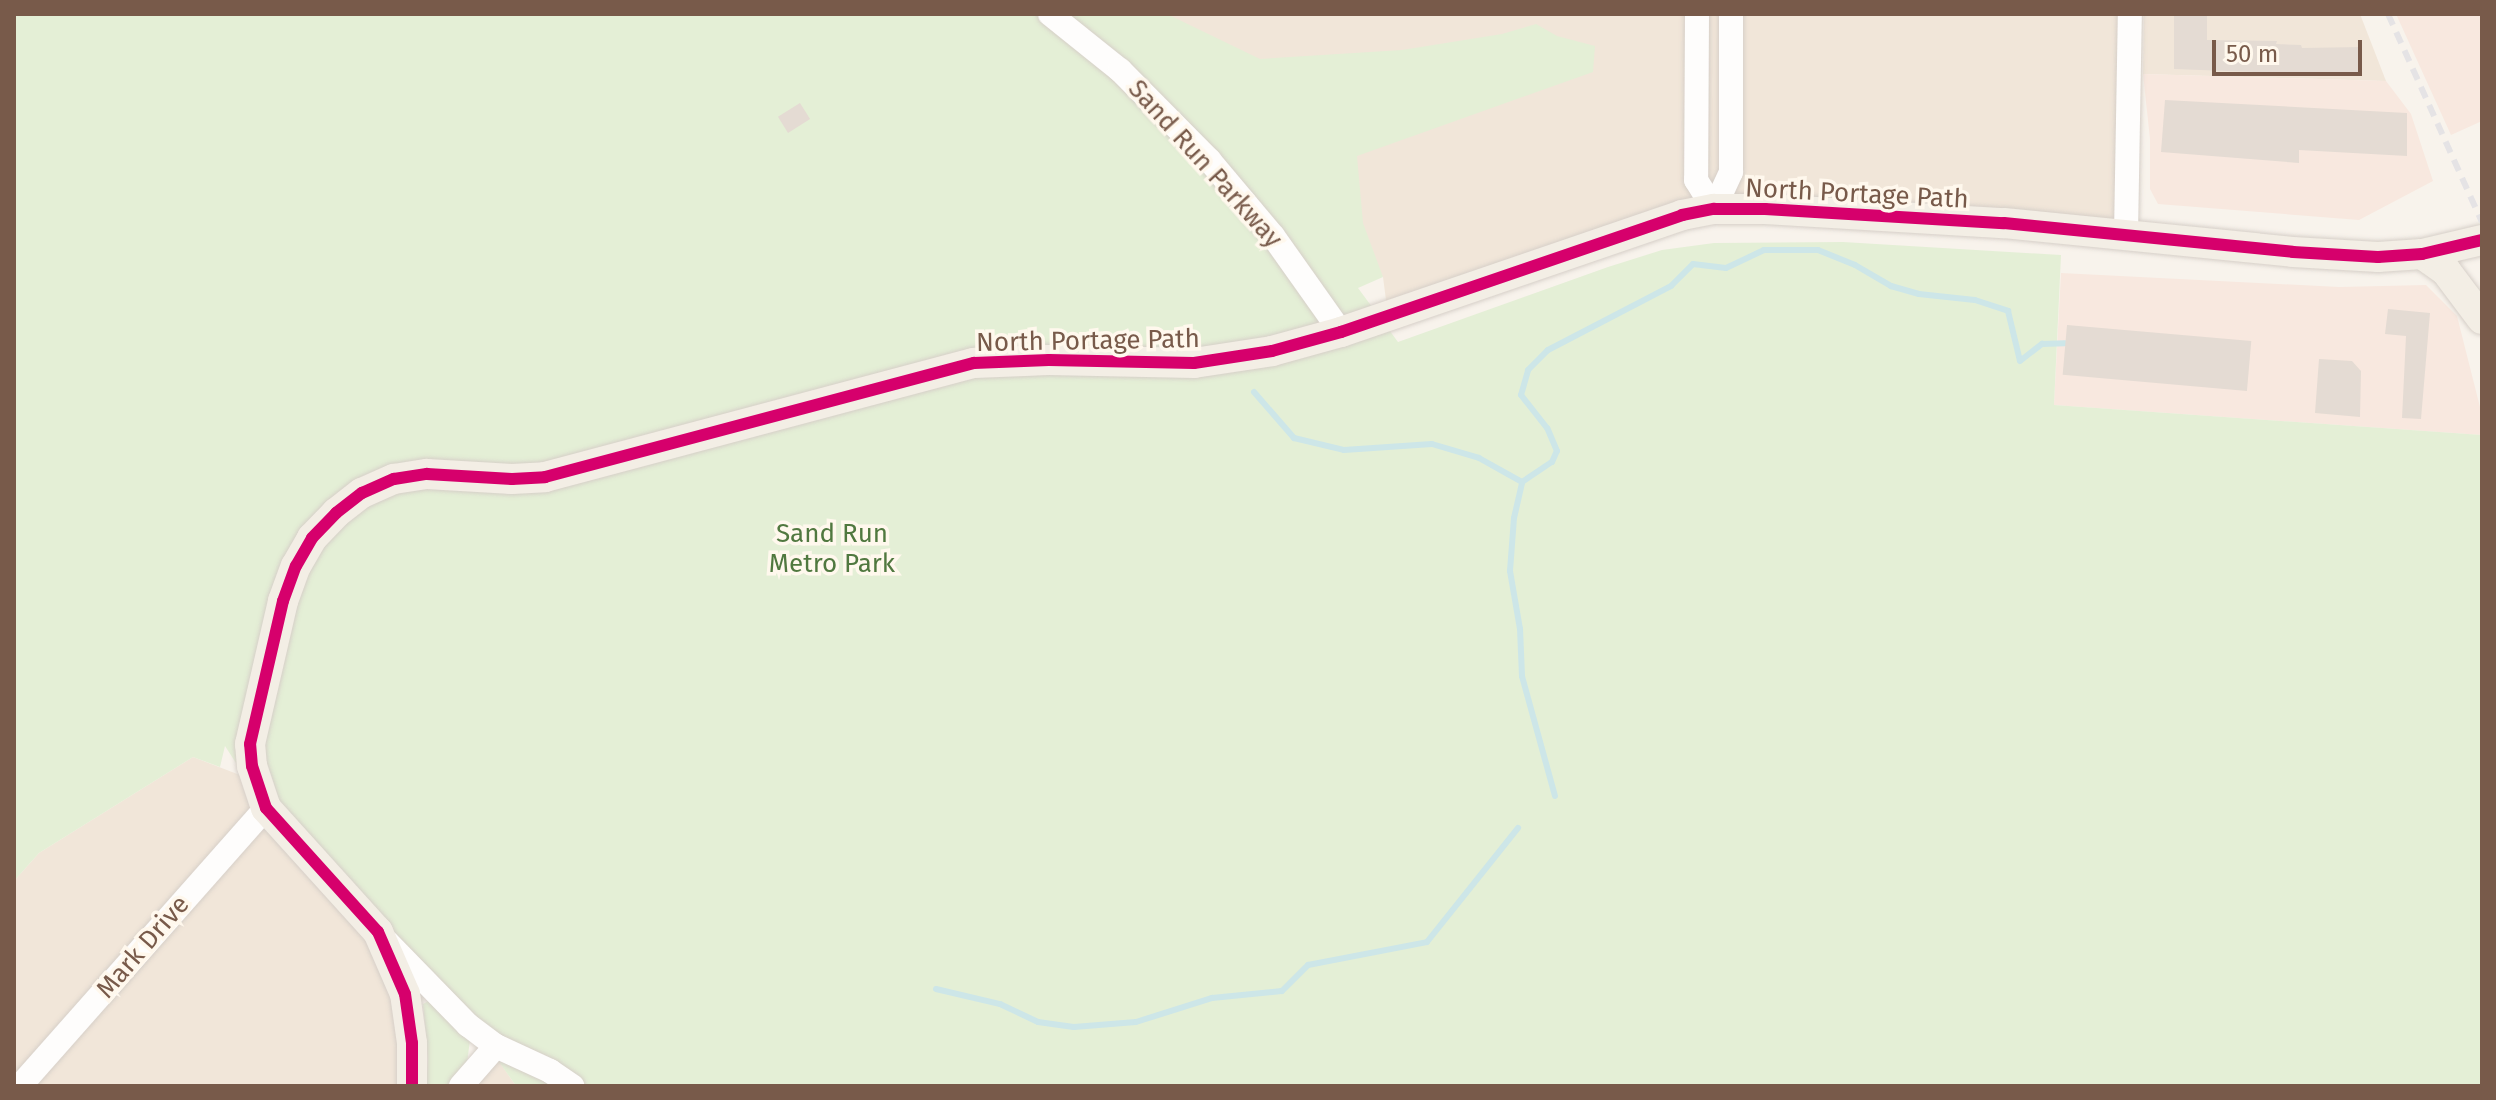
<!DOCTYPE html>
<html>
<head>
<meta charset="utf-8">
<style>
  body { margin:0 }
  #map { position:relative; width:2496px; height:1100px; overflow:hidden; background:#f8f3ec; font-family:"Fira Sans",sans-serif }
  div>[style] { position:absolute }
  .residential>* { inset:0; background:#f1e6d9 }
  .commercial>* { inset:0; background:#f8e8df }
  .green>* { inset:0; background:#e4efd6 }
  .stream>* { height:6px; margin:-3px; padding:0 3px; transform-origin:3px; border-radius:3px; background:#cde6e8 }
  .building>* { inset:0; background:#e4dbd3; transform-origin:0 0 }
  .roads { filter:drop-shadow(0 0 2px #d6cfc8) drop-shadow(0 0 2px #d6cfc8) }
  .minor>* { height:24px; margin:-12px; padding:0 12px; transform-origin:12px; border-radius:12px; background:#fefdfc }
  .major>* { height:30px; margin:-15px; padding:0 15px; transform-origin:15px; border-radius:15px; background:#f3eee5 }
  .rail>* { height:6px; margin-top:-3px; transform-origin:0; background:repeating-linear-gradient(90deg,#e5e3e5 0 12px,transparent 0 20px) }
  .cycleway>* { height:12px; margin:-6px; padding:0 6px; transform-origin:6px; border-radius:6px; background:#d6006c }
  span { translate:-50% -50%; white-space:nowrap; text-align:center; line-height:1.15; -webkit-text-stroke:7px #fff8ed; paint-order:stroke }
  .street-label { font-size:26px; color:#785a4a }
  .park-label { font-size:26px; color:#50783f }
  .frame { position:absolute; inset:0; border:16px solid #785a4a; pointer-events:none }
  .scale { position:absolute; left:2212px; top:40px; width:150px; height:36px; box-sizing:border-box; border:4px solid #785a4a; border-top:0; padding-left:10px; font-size:24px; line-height:28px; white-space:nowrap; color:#785a4a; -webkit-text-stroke:6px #fff8ed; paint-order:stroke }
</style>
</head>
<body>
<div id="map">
  <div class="residential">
    <div style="clip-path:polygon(1133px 14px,2130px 14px,2126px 234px,1714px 209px,1388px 316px,1383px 277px)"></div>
    <div style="clip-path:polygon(2144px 14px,2360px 14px,2386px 81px,2143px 74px)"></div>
    <div style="clip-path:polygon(193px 757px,245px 777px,378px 932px,412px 1086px,14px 1086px,14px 881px,39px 853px)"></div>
    <div style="clip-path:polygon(498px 1060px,516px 1086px,461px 1086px)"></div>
  </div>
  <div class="commercial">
    <div style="clip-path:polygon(2396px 14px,2482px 14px,2482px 121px,2451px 135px)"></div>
    <div style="clip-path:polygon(2143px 74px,2386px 81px,2411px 114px,2433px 181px,2359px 220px,2158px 204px,2150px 189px,2150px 139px)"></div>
    <div style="clip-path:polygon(2061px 273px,2339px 287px,2426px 285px,2457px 316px,2482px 415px,2482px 435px,2054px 405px)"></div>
  </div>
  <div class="green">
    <div style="clip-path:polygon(14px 14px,1167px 14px,1260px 59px,1402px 50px,1502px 34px,1536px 24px,1557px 36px,1595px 46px,1593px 72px,1357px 156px,1363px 223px,1383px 277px,1358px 288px,1398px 342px,1608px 267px,1662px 250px,1714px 243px,1843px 242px,2061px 255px,2054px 405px,2482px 435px,2482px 1086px,516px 1086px,469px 1019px,245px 777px,225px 746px,220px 767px,193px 757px,39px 853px,14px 881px)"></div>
    <div style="clip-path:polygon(432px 999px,470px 1040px,467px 1063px,446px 1086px,426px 1086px,428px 1060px,423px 1004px)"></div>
  </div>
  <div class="stream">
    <div style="left:1254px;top:392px;width:61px;rotate:49deg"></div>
    <div style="left:1294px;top:438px;width:51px;rotate:13.5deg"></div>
    <div style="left:1344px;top:450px;width:88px;rotate:-3.9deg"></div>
    <div style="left:1432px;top:444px;width:49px;rotate:16.6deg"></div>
    <div style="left:1479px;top:458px;width:49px;rotate:29.2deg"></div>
    <div style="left:1555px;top:796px;width:124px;rotate:-105.4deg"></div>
    <div style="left:1522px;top:676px;width:47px;rotate:-92.4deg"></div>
    <div style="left:1520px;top:629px;width:59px;rotate:-99.8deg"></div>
    <div style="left:1510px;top:571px;width:53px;rotate:-85.7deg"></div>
    <div style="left:1514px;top:518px;width:37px;rotate:-77deg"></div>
    <div style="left:1522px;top:482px;width:36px;rotate:-34deg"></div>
    <div style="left:1552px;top:462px;width:12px;rotate:-66deg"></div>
    <div style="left:1557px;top:451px;width:25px;rotate:-113deg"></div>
    <div style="left:1547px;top:428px;width:42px;rotate:-128.2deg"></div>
    <div style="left:1521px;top:395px;width:26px;rotate:-74deg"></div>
    <div style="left:1528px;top:370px;width:28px;rotate:-45deg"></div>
    <div style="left:1548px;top:350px;width:139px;rotate:-27.5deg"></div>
    <div style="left:1671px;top:286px;width:31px;rotate:-45deg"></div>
    <div style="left:1693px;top:264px;width:33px;rotate:7deg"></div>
    <div style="left:1726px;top:268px;width:42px;rotate:-25.3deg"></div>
    <div style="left:1764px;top:250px;width:54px"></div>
    <div style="left:1818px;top:250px;width:40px;rotate:22deg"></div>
    <div style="left:1855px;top:265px;width:42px;rotate:30.3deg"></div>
    <div style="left:1891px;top:286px;width:29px;rotate:16deg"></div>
    <div style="left:1919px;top:294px;width:56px;rotate:6.1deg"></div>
    <div style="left:1975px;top:300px;width:35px;rotate:18deg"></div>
    <div style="left:2008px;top:311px;width:51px;rotate:76.5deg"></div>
    <div style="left:2020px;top:361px;width:28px;rotate:-38deg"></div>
    <div style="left:2042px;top:344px;width:23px;rotate:-2deg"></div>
    <div style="left:936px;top:989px;width:66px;rotate:13.2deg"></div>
    <div style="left:1000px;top:1004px;width:42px;rotate:25.3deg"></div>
    <div style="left:1038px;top:1022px;width:36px;rotate:8deg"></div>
    <div style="left:1074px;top:1027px;width:62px;rotate:-4.6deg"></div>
    <div style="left:1136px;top:1022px;width:80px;rotate:-17.5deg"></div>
    <div style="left:1212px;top:998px;width:70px;rotate:-5.7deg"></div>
    <div style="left:1282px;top:991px;width:37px;rotate:-45deg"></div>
    <div style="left:1308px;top:965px;width:121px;rotate:-10.9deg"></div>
    <div style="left:1427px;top:942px;width:146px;rotate:-51.4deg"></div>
  </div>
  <div class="building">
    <div style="clip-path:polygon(2174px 14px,2207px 14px,2207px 40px,2277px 41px,2276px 44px,2301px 45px,2302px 48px,2362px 47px,2362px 76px,2174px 69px)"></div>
    <div style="clip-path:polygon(2165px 100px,2407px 113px,2407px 156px,2299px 150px,2299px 163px,2161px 152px)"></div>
    <div style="left:800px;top:103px;width:19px;height:26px;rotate:58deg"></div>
    <div style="clip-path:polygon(2388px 309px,2430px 313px,2421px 419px,2402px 418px,2406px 336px,2385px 334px)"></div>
    <div style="left:2067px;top:325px;width:185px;height:50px;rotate:5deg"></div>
    <div style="clip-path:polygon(2319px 359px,2352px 361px,2361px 371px,2360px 417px,2315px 413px)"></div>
  </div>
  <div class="roads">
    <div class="minor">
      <div style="left:1050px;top:14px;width:90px;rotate:38.7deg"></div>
      <div style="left:1120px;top:70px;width:127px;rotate:45.3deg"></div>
      <div style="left:1209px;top:160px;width:99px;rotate:49.9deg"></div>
      <div style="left:1273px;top:236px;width:118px;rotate:54.7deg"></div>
      <div style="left:1697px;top:14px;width:166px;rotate:90.3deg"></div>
      <div style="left:1696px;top:180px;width:34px;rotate:58deg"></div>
      <div style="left:1714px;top:209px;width:41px;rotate:-65.3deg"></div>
      <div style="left:1731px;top:172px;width:158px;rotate:-90deg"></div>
      <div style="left:2126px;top:234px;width:220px;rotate:-89deg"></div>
      <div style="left:387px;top:942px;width:116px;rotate:45.7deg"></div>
      <div style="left:468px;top:1025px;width:35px;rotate:37deg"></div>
      <div style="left:496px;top:1046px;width:60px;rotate:24.8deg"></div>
      <div style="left:550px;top:1071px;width:27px;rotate:34deg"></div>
      <div style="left:20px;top:1086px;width:371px;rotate:-48.5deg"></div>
      <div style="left:461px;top:1086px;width:53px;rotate:-48.8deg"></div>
    </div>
    <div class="major">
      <div style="left:2422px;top:254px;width:29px;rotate:35deg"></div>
      <div style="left:2446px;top:271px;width:60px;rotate:53.1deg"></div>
      <div style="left:412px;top:1086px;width:43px;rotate:-90deg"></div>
      <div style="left:412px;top:1043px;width:49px;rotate:-98.1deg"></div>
      <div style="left:405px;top:994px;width:68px;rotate:-113.5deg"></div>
      <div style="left:378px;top:932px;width:167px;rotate:-132.1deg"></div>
      <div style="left:266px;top:808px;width:44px;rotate:-108.4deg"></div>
      <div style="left:252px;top:766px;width:22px;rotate:-95deg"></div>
      <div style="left:250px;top:744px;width:147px;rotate:-77deg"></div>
      <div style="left:283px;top:601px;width:37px;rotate:-70deg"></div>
      <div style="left:296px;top:566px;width:32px;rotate:-60deg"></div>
      <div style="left:312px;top:538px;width:35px;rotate:-46deg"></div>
      <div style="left:336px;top:513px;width:33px;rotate:-38deg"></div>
      <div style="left:362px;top:493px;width:35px;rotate:-24deg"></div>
      <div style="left:394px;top:479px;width:33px;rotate:-9deg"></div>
      <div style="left:427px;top:474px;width:85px;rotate:3.4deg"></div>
      <div style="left:512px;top:479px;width:33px;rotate:-3deg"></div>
      <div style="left:545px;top:477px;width:444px;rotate:-14.9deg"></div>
      <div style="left:974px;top:363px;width:75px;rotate:-2.3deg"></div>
      <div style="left:1049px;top:360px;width:145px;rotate:1.2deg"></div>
      <div style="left:1194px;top:363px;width:79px;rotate:-8.7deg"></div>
      <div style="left:1272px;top:351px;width:72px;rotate:-15.4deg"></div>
      <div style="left:1341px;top:332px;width:361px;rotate:-18.9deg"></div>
      <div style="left:1682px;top:215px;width:33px;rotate:-11deg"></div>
      <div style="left:1714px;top:209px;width:51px"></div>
      <div style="left:1765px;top:209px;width:239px;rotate:3.4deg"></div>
      <div style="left:2004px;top:223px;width:290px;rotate:5.7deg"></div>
      <div style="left:2293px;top:252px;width:85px;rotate:3.4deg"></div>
      <div style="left:2378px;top:257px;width:44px;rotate:-3.9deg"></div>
      <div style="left:2422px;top:254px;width:62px;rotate:-13.1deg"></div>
    </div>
  </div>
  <div class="rail">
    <div style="left:2388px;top:14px;width:228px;rotate:65.7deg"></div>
  </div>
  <div class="cycleway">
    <div style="left:412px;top:1086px;width:43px;rotate:-90deg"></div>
    <div style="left:412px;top:1043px;width:49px;rotate:-98.1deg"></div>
    <div style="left:405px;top:994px;width:68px;rotate:-113.5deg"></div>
    <div style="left:378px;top:932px;width:167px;rotate:-132.1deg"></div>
    <div style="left:266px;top:808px;width:44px;rotate:-108.4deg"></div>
    <div style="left:252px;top:766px;width:22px;rotate:-95deg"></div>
    <div style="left:250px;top:744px;width:147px;rotate:-77deg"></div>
    <div style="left:283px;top:601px;width:37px;rotate:-70deg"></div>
    <div style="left:296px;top:566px;width:32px;rotate:-60deg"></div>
    <div style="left:312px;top:538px;width:35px;rotate:-46deg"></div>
    <div style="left:336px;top:513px;width:33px;rotate:-38deg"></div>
    <div style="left:362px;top:493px;width:35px;rotate:-24deg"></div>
    <div style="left:394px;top:479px;width:33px;rotate:-9deg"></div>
    <div style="left:427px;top:474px;width:85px;rotate:3.4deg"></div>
    <div style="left:512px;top:479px;width:33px;rotate:-3deg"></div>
    <div style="left:545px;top:477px;width:444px;rotate:-14.9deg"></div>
    <div style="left:974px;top:363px;width:75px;rotate:-2.3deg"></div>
    <div style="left:1049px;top:360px;width:145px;rotate:1.2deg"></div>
    <div style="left:1194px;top:363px;width:79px;rotate:-8.7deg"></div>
    <div style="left:1272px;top:351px;width:72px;rotate:-15.4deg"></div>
    <div style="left:1341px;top:332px;width:361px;rotate:-18.9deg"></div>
    <div style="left:1682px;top:215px;width:33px;rotate:-11deg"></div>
    <div style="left:1714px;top:209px;width:51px"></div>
    <div style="left:1765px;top:209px;width:239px;rotate:3.4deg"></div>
    <div style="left:2004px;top:223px;width:290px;rotate:5.7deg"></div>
    <div style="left:2293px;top:252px;width:85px;rotate:3.4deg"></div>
    <div style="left:2378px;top:257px;width:44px;rotate:-3.9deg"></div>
    <div style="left:2422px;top:254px;width:62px;rotate:-13.1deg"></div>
  </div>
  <div class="street-label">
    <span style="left:1205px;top:164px;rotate:48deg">Sand Run Parkway</span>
    <span style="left:1857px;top:194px;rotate:3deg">North Portage Path</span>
    <span style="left:1088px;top:341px;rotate:-1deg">North Portage Path</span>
    <span style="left:143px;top:947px;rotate:-49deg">Mark Drive</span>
  </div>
  <div class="park-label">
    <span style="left:832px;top:549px">Sand Run<br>Metro Park</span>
  </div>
  <div class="frame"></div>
  <div class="scale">50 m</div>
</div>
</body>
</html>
